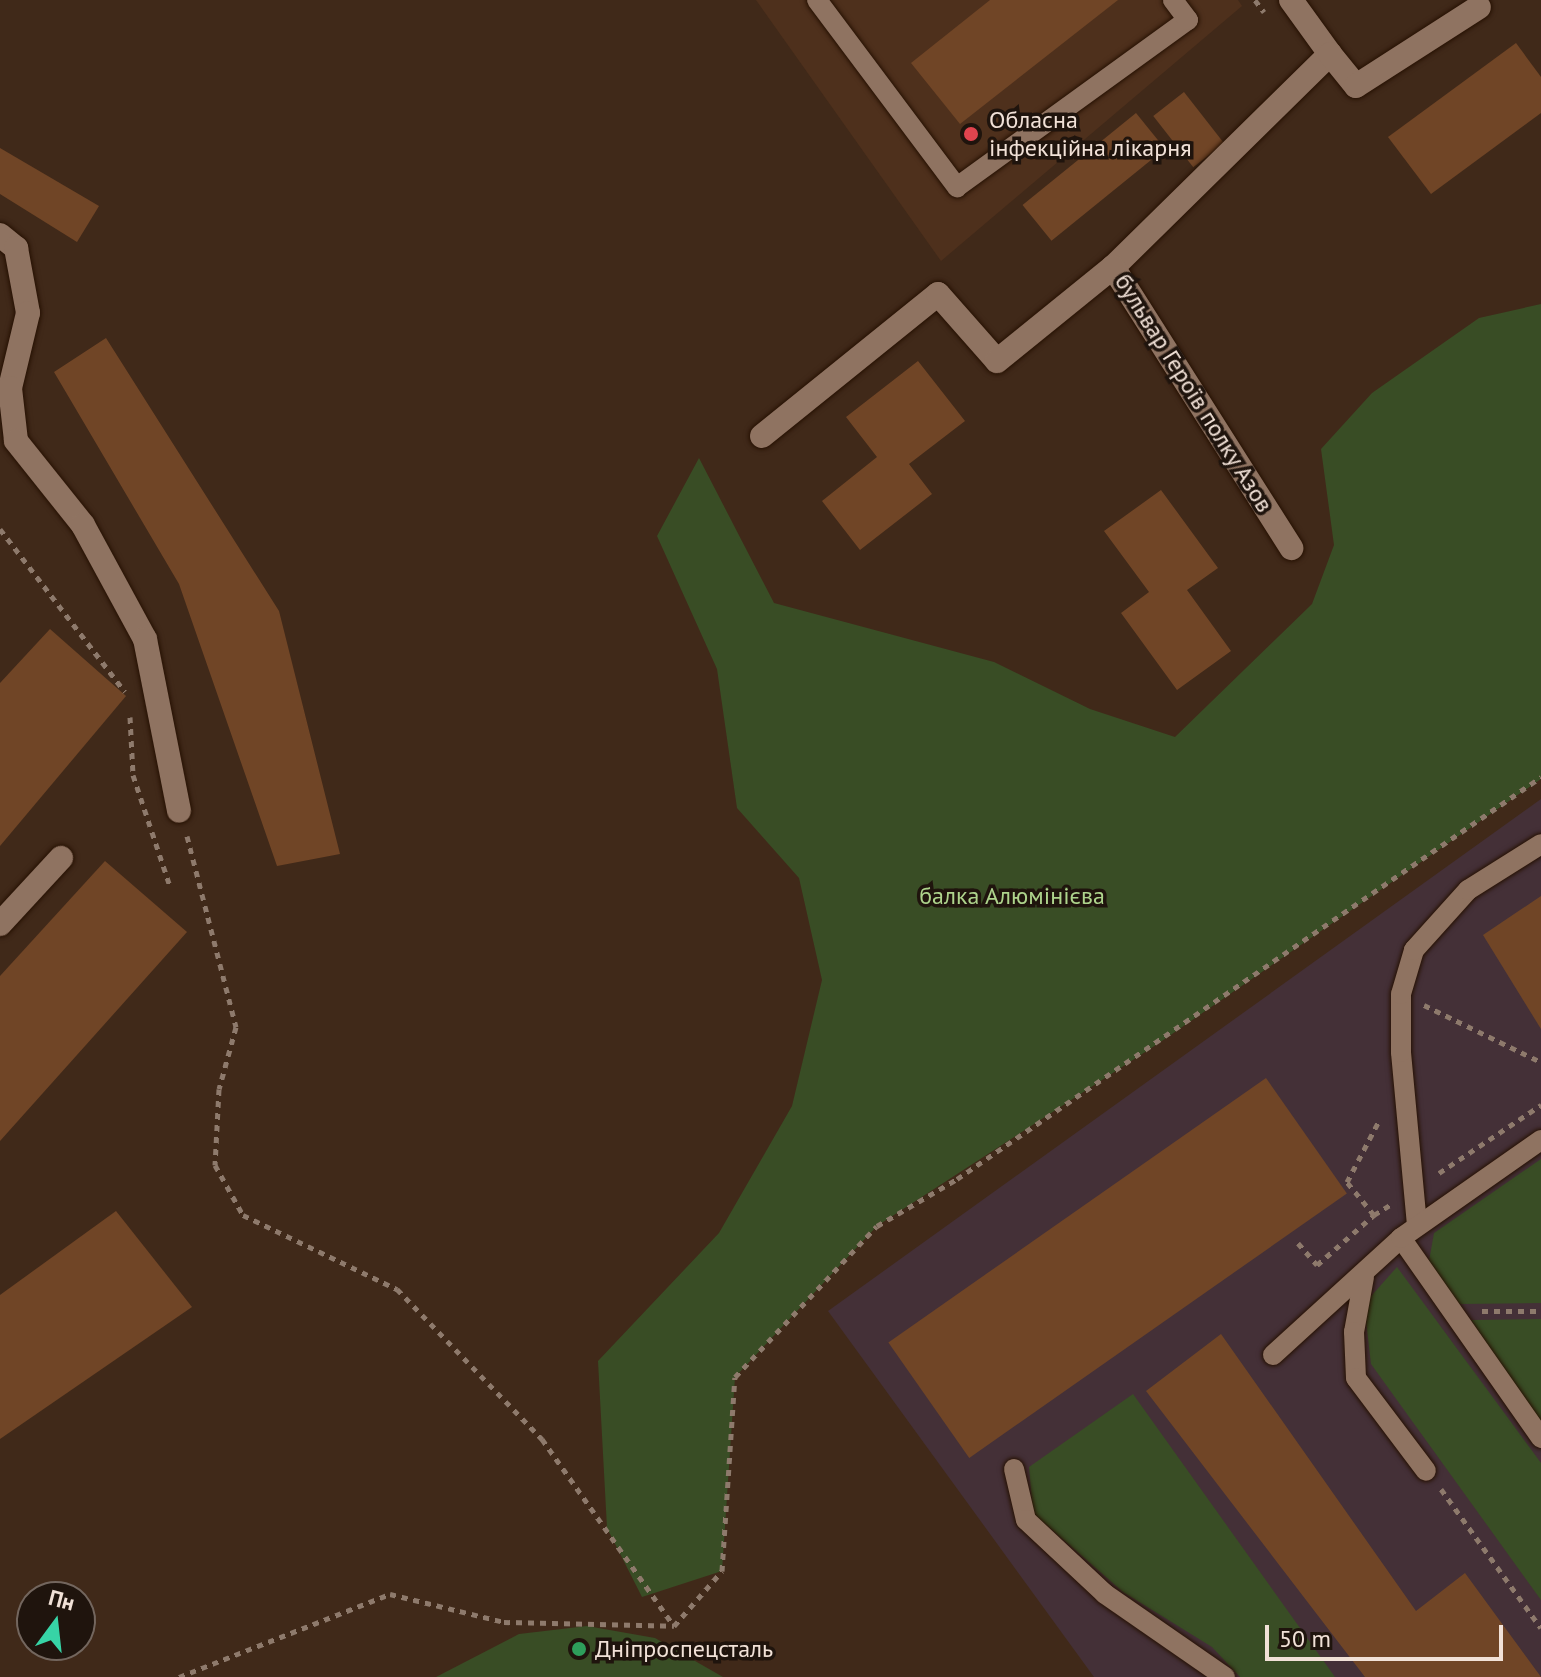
<!DOCTYPE html>
<html>
<head>
<meta charset="utf-8">
<style>
  body { margin:0 }
  #map { position:relative; width:1541px; height:1677px; overflow:hidden; background:#402919; font-family:"PT Sans",sans-serif }
  div>[style] { position:absolute }
  .built>* { inset:0; background:#4e301c }
  .education>* { inset:0; background:#443037 }
  .green>* { inset:0; background:#394d25 }
  .building>* { inset:0; background:#704526; transform-origin:0 0 }
  .path>* { height:5px; margin-top:-2.5px; transform-origin:0; background:repeating-linear-gradient(90deg,#8e7a6c 0 6px,transparent 0 12px) }
  .roads { filter:drop-shadow(0 0 2px #261103) drop-shadow(0 0 2px #261103) }
  .lane>* { height:20px; margin:-10px; padding:0 10px; transform-origin:10px; border-radius:10px; background:#8f7361 }
  .street>* { height:24px; margin:-12px; padding:0 12px; transform-origin:12px; border-radius:12px; background:#8f7361 }
  .dots>* { width:22px; height:22px; translate:-50% -50%; box-sizing:border-box; border:4px solid #1f140d; border-radius:50% }
  span { translate:-50% -50%; white-space:nowrap; text-align:center; line-height:1.15; -webkit-text-stroke:7px #1f140d; paint-order:stroke }
  .poi-label { font-size:24px; color:#f1e1d7 }
  .left { translate:0 -50%; text-align:left }
  .street-label { font-size:24px; color:#f1e1d7 }
  .park-label { font-size:24px; color:#aed48c }
  .north { position:absolute; left:16px; top:1581px; width:80px; height:80px; box-sizing:border-box; background:#1f140d; border:2px solid #73665e; border-radius:50%; rotate:15deg; font-size:22px; font-weight:700; line-height:32px; text-align:center; color:#f1e1d7 }
  .north::after { content:''; display:block; margin:auto; width:28px; height:36px; background:#37d4a6; clip-path:polygon(50% 0,100% 100%,50% 72%,0 100%) }
  .scale { position:absolute; left:1265px; top:1625px; width:238px; height:36px; box-sizing:border-box; border:4px solid #f1e1d7; border-top:0; padding-left:10px; font-size:24px; line-height:28px; white-space:nowrap; color:#f1e1d7; -webkit-text-stroke:6px #1f140d; paint-order:stroke }
</style>
</head>
<body>
<div id="map">
  <div class="built">
    <div style="clip-path:polygon(756px 0,1238px 0,1242px 6px,941px 261px)"></div>
  </div>
  <div class="education">
    <div style="clip-path:polygon(1541px 799px,1541px 1677px,1094px 1677px,828px 1311px)"></div>
  </div>
  <div class="green">
    <div style="clip-path:polygon(1541px 304px,1541px 779px,1159px 1043px,877px 1226px,735px 1377px,722px 1571px,642px 1597px,607px 1528px,598px 1361px,719px 1233px,792px 1106px,822px 980px,799px 878px,737px 808px,717px 669px,657px 536px,699px 458px,774px 603px,994px 662px,1090px 709px,1175px 737px,1312px 604px,1334px 545px,1321px 449px,1372px 393px,1479px 318px)"></div>
    <div style="clip-path:polygon(1541px 1159px,1541px 1303px,1458px 1304px,1429px 1261px,1434px 1233px)"></div>
    <div style="clip-path:polygon(1397px 1267px,1541px 1463px,1541px 1600px,1371px 1364px,1364px 1304px)"></div>
    <div style="clip-path:polygon(1541px 1319px,1541px 1423px,1471px 1320px)"></div>
    <div style="clip-path:polygon(1133px 1394px,1335px 1677px,1240px 1677px,1212px 1647px,1123px 1592px,1033px 1513px,1029px 1467px)"></div>
    <div style="clip-path:polygon(587px 1626px,655px 1638px,723px 1677px,436px 1677px,519px 1634px)"></div>
  </div>
  <div class="building">
    <div style="clip-path:polygon(990px 0,1118px 0,960px 124px,911px 63px)"></div>
    <div style="clip-path:polygon(1516px 43px,1541px 77px,1541px 113px,1431px 194px,1388px 137px)"></div>
    <div style="left:1184px;top:92px;width:65px;height:39px;rotate:52deg"></div>
    <div style="left:1136px;top:113px;width:46px;height:146px;rotate:51deg"></div>
    <div style="clip-path:polygon(0 148px,99px 206px,77px 242px,0 194px)"></div>
    <div style="clip-path:polygon(106px 338px,279px 611px,340px 854px,277px 866px,179px 584px,54px 372px)"></div>
    <div style="clip-path:polygon(918px 361px,965px 421px,909px 464px,932px 494px,860px 550px,822px 501px,877px 457px,846px 417px)"></div>
    <div style="clip-path:polygon(1161px 490px,1218px 568px,1187px 590px,1231px 651px,1177px 690px,1121px 613px,1149px 592px,1104px 531px)"></div>
    <div style="clip-path:polygon(50px 629px,126px 696px,0 846px,0 683px)"></div>
    <div style="clip-path:polygon(105px 861px,187px 932px,0 1141px,0 976px)"></div>
    <div style="clip-path:polygon(1541px 896px,1541px 1029px,1483px 935px)"></div>
    <div style="left:1266px;top:1078px;width:141px;height:461px;rotate:55deg"></div>
    <div style="clip-path:polygon(116px 1211px,192px 1307px,0 1439px,0 1295px)"></div>
    <div style="clip-path:polygon(1221px 1334px,1416px 1611px,1465px 1573px,1541px 1677px,1365px 1677px,1146px 1391px)"></div>
  </div>
  <div class="path">
    <div style="left:1255px;top:0;width:15px;rotate:53deg"></div>
    <div style="left:0;top:529px;width:205px;rotate:52.5deg"></div>
    <div style="left:130px;top:717px;width:58px;rotate:87deg"></div>
    <div style="left:133px;top:775px;width:117px;rotate:71.6deg"></div>
    <div style="left:187px;top:836px;width:197px;rotate:75.6deg"></div>
    <div style="left:236px;top:1027px;width:64px;rotate:105.3deg"></div>
    <div style="left:219px;top:1089px;width:76px;rotate:93deg"></div>
    <div style="left:215px;top:1165px;width:57px;rotate:60.8deg"></div>
    <div style="left:243px;top:1215px;width:171px;rotate:25.7deg"></div>
    <div style="left:397px;top:1289px;width:209px;rotate:46deg"></div>
    <div style="left:542px;top:1439px;width:228px;rotate:54.8deg"></div>
    <div style="left:1424px;top:1005px;width:130px;rotate:26deg"></div>
    <div style="left:1439px;top:1173px;width:123px;rotate:-33.7deg"></div>
    <div style="left:1374px;top:1215px;width:19px;rotate:-32deg"></div>
    <div style="left:1298px;top:1243px;width:29px;rotate:49deg"></div>
    <div style="left:1317px;top:1265px;width:76px;rotate:-41.3deg"></div>
    <div style="left:1374px;top:1215px;width:43px;rotate:-129.3deg"></div>
    <div style="left:1347px;top:1182px;width:71px;rotate:-62.4deg"></div>
    <div style="left:1482px;top:1311px;width:59px"></div>
    <div style="left:1441px;top:1489px;width:171px;rotate:54.3deg"></div>
    <div style="left:179px;top:1677px;width:227px;rotate:-21.5deg"></div>
    <div style="left:390px;top:1594px;width:117px;rotate:13.8deg"></div>
    <div style="left:504px;top:1622px;width:170px;rotate:1.3deg"></div>
    <div style="left:674px;top:1626px;width:73px;rotate:-48.9deg"></div>
    <div style="left:722px;top:1571px;width:194px;rotate:-86.2deg"></div>
    <div style="left:735px;top:1377px;width:207px;rotate:-46.8deg"></div>
    <div style="left:877px;top:1226px;width:93px;rotate:-30.4deg"></div>
    <div style="left:957px;top:1179px;width:709px;rotate:-34.54deg"></div>
  </div>
  <div class="roads">
    <div class="lane">
      <div style="left:817px;top:0;width:234px;rotate:53.2deg"></div>
      <div style="left:957px;top:187px;width:285px;rotate:-35.9deg"></div>
      <div style="left:1188px;top:20px;width:25px;rotate:-127deg"></div>
      <div style="left:1417px;top:1225px;width:174px;rotate:-95.3deg"></div>
      <div style="left:1401px;top:1052px;width:58px;rotate:-90deg"></div>
      <div style="left:1401px;top:994px;width:46px;rotate:-73.5deg"></div>
      <div style="left:1414px;top:950px;width:81px;rotate:-48deg"></div>
      <div style="left:1468px;top:890px;width:86px;rotate:-32.2deg"></div>
      <div style="left:1401px;top:1238px;width:244px;rotate:55deg"></div>
      <div style="left:1364px;top:1277px;width:56px;rotate:100.3deg"></div>
      <div style="left:1354px;top:1332px;width:46px;rotate:87.5deg"></div>
      <div style="left:1356px;top:1378px;width:116px;rotate:53deg"></div>
      <div style="left:1273px;top:1355px;width:173px;rotate:-42.4deg"></div>
      <div style="left:1401px;top:1238px;width:171px;rotate:-35deg"></div>
      <div style="left:1014px;top:1469px;width:52px;rotate:76.8deg"></div>
      <div style="left:1026px;top:1520px;width:108px;rotate:43.1deg"></div>
      <div style="left:1105px;top:1594px;width:146px;rotate:34.7deg"></div>
    </div>
    <div class="street">
      <div style="left:1291px;top:0;width:67px;rotate:54.2deg"></div>
      <div style="left:1330px;top:54px;width:304px;rotate:135.5deg"></div>
      <div style="left:1113px;top:267px;width:333px;rotate:57.6deg"></div>
      <div style="left:1330px;top:54px;width:41px;rotate:50.9deg"></div>
      <div style="left:1356px;top:86px;width:146px;rotate:-32.7deg"></div>
      <div style="left:0;top:235px;width:21px;rotate:39deg"></div>
      <div style="left:16px;top:248px;width:66px;rotate:79.5deg"></div>
      <div style="left:28px;top:313px;width:77px;rotate:103.5deg"></div>
      <div style="left:10px;top:388px;width:53px;rotate:83.5deg"></div>
      <div style="left:16px;top:441px;width:107px;rotate:51.4deg"></div>
      <div style="left:83px;top:525px;width:130px;rotate:61.5deg"></div>
      <div style="left:145px;top:639px;width:175px;rotate:78.8deg"></div>
      <div style="left:762px;top:436px;width:226px;rotate:-38.9deg"></div>
      <div style="left:938px;top:294px;width:89px;rotate:48.6deg"></div>
      <div style="left:997px;top:361px;width:149px;rotate:-39deg"></div>
      <div style="left:0;top:924px;width:90px;rotate:-47.3deg"></div>
    </div>
  </div>
  <div class="dots">
    <div style="left:971px;top:134px;background:#e0444e"></div>
    <div style="left:579px;top:1649px;background:#2e9e5b"></div>
  </div>
  <div class="poi-label">
    <span class="left" style="left:989px;top:134px">Обласна<br>інфекційна лікарня</span>
    <span class="left" style="left:595px;top:1649px">Дніпроспецсталь</span>
  </div>
  <div class="street-label">
    <span style="left:1194px;top:393px;rotate:58deg">бульвар Героїв полку Азов</span>
  </div>
  <div class="park-label">
    <span style="left:1012px;top:896px">балка Алюмінієва</span>
  </div>
  <div class="north">Пн</div>
  <div class="scale">50 m</div>
</div>
</body>
</html>
